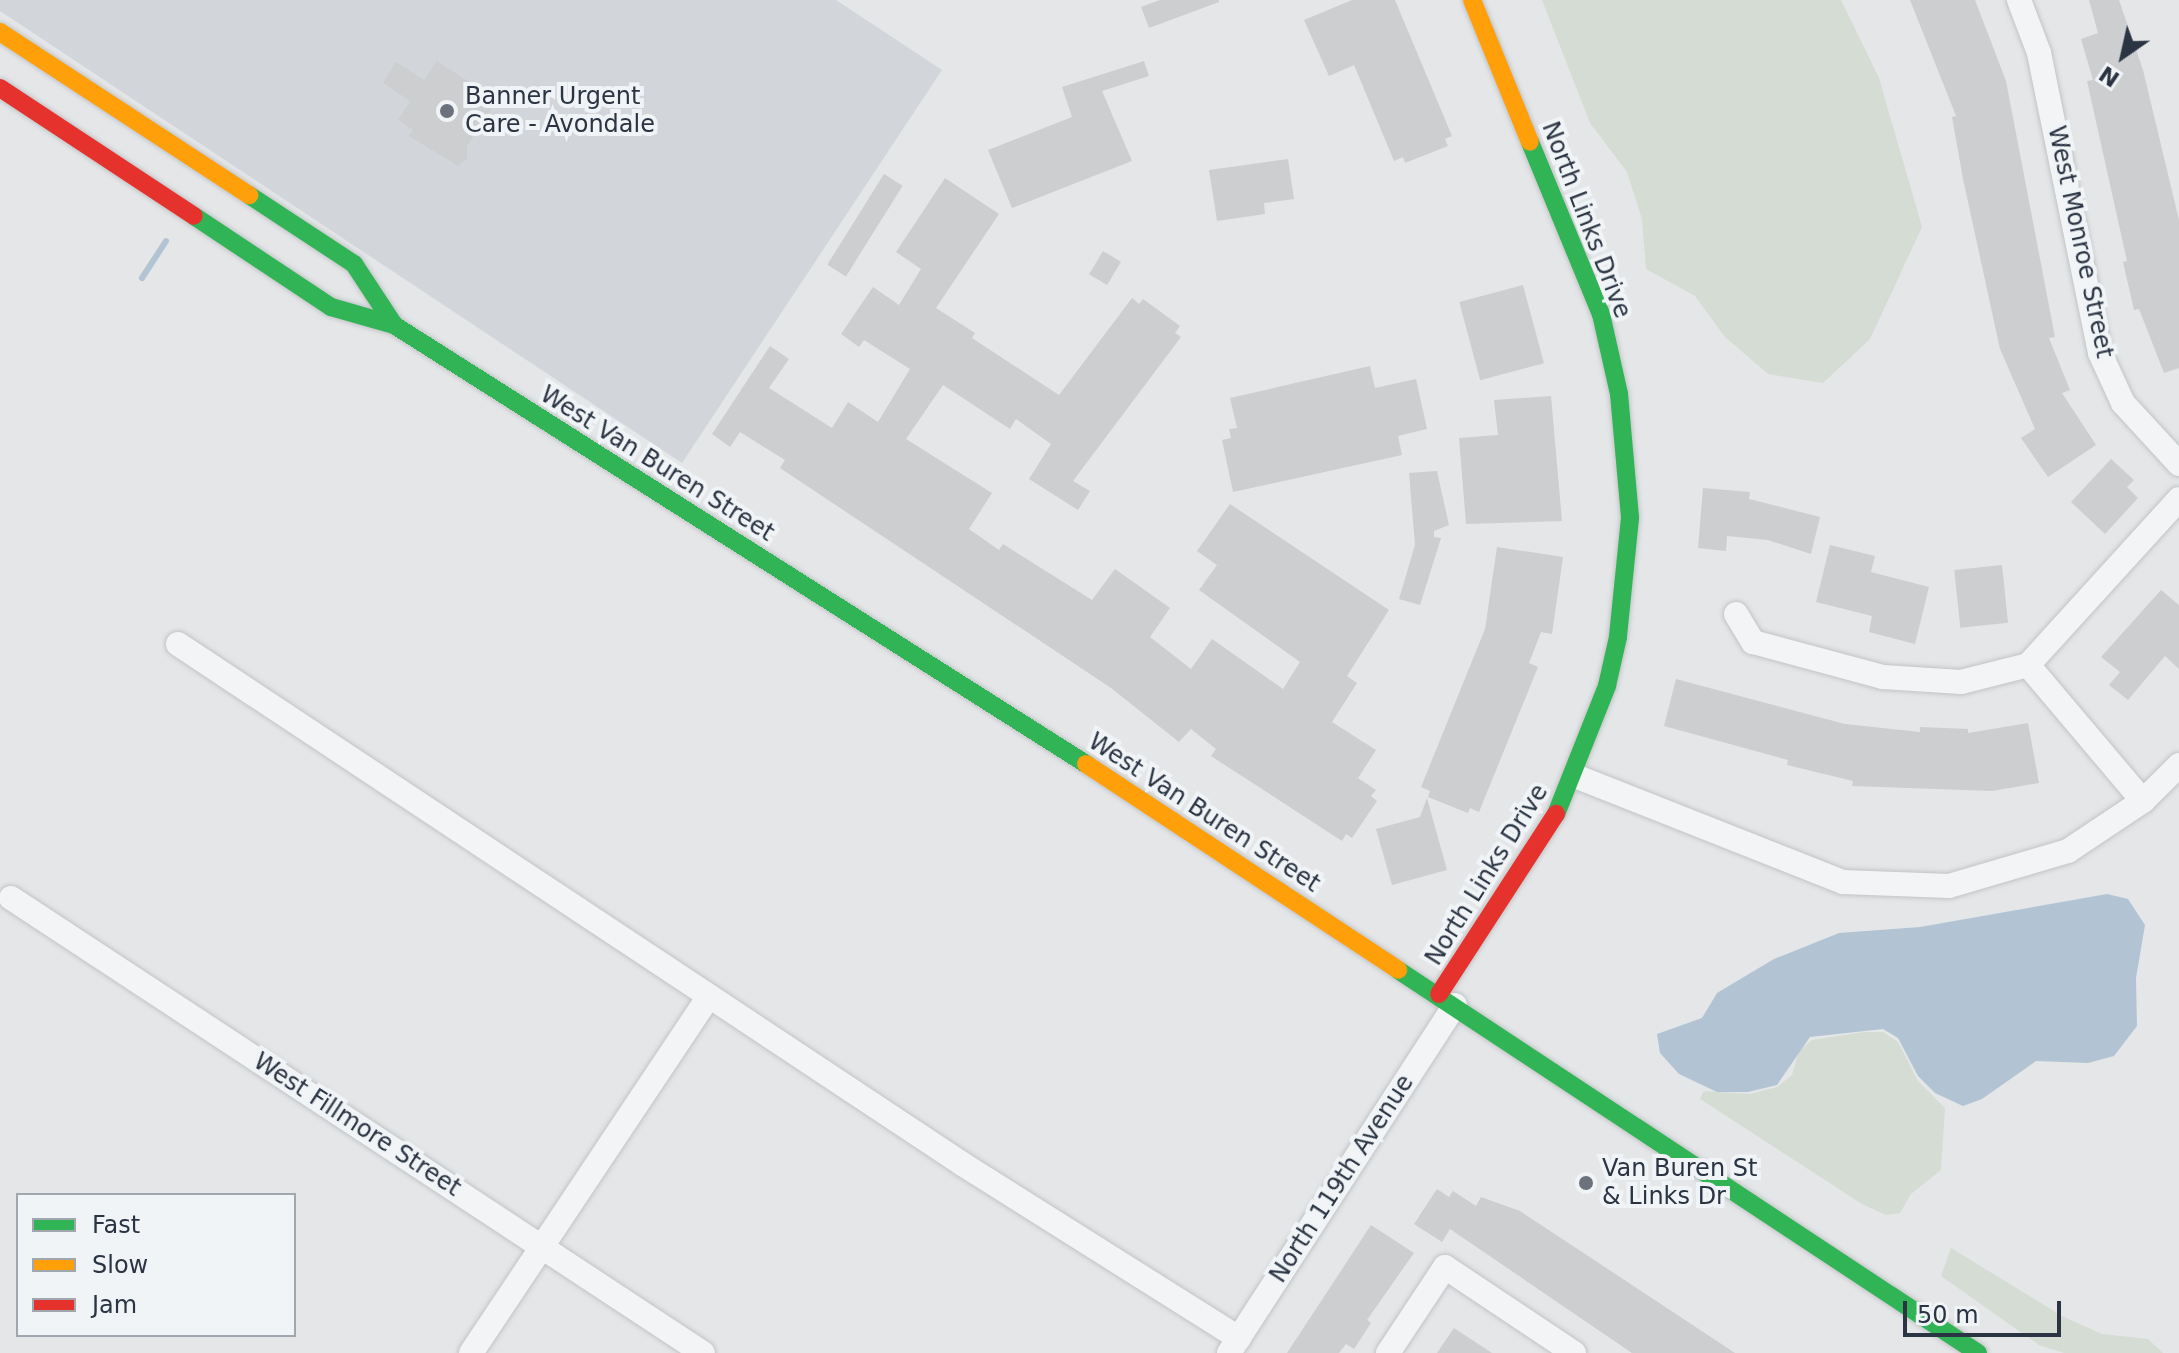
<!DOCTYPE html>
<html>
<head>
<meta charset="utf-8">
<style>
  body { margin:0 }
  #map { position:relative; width:2179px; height:1353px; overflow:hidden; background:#e4e6e8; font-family:"DejaVu Sans",sans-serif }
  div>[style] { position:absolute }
  .built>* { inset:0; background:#d2d6db }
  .green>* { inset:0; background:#d5dcd4 }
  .water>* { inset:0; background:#b2c4d3 }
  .stream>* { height:6px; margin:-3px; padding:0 3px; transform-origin:3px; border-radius:3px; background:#b2c4d3 }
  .building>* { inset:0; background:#ccced0; transform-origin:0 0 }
  .roads { filter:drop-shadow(0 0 2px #c2c4c6) drop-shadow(0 0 2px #c2c4c6) }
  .street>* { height:24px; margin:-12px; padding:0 12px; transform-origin:12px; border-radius:12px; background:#f2f4f5 }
  .fast>* { height:18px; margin:-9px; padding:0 9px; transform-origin:9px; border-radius:9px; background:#30b455 }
  .slow>* { height:18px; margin:-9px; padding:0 9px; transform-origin:9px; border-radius:9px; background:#ff9f0a }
  .jam>* { height:18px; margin:-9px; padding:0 9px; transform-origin:9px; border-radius:9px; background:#e5322d }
  .dots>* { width:22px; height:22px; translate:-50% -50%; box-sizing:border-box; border:4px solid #f1f4f7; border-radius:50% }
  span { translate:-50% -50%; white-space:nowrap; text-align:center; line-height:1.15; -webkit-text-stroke:8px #f1f4f7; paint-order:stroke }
  .poi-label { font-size:24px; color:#2a3442 }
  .left { translate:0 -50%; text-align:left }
  .street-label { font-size:24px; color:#2a3442 }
  .legend { position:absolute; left:16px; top:1193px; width:280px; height:144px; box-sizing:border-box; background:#f1f4f7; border:2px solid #a1a7af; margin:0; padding:10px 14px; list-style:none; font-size:24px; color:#2a3442 }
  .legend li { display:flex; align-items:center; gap:16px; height:40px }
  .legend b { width:40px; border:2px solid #a1a7af }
  .north { position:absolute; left:2083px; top:16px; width:80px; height:80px; -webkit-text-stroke:6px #f1f4f7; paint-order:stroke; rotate:214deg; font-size:22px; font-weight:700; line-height:32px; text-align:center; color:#2a3442 }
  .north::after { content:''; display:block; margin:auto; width:28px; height:36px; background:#2a3442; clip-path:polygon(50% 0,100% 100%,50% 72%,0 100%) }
  .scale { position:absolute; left:1903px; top:1301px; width:158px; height:36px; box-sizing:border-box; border:4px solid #2a3442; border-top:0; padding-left:10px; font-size:24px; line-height:28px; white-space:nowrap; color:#2a3442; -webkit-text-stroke:6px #f1f4f7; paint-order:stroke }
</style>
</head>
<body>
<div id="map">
  <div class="built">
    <div style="clip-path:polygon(0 0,836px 0,942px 70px,682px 463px,0 11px)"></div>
  </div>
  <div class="green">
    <div style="clip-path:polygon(1542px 0,1841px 0,1879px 78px,1922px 227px,1870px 339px,1823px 383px,1768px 374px,1725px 337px,1695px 296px,1646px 269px,1642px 219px,1627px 172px,1590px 123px)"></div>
    <div style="clip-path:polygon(1864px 1032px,1883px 1032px,1898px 1042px,1918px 1081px,1945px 1108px,1941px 1170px,1911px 1194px,1900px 1213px,1886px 1215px,1862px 1204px,1700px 1099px,1704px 1091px,1750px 1094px,1777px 1087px,1792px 1075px,1799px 1051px,1812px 1040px)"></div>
    <div style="clip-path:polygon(1951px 1248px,2062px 1316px,2102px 1334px,2148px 1339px,2163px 1353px,2064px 1353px,2039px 1345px,1941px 1276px)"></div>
  </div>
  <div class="water">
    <div style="clip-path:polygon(2107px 894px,2128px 899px,2145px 925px,2136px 978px,2137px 1026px,2114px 1056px,2088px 1063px,2036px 1061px,1982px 1099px,1963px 1106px,1935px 1093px,1918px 1076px,1898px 1038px,1883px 1029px,1810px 1037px,1777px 1085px,1748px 1092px,1717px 1092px,1679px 1074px,1660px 1053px,1657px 1034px,1702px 1018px,1717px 993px,1774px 959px,1839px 933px,1920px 927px)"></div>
  </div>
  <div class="stream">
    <div style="left:142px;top:278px;width:44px;rotate:-57deg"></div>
  </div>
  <div class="building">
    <div style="clip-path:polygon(1160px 0,1219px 0,1219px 2px,1149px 28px,1141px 7px)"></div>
    <div style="clip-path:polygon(1352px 0,1395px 0,1452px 136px,1445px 139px,1448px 146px,1405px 163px,1403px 157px,1394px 161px,1354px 65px,1329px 76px,1304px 20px)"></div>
    <div style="clip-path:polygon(1910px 0,1975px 0,2006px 81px,2055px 337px,2049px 338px,2070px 390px,2062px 393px,2096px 445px,2048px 477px,2021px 438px,2035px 429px,2000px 349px,1963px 179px,1952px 117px,1956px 116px)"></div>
    <div style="clip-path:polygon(2089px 0,2119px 0,2143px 70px,2179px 220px,2179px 368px,2164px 373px,2139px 309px,2134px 310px,2123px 262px,2127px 261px,2087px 81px,2093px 80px,2081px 39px,2098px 33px)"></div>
    <div style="clip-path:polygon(437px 61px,497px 100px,467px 146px,467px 159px,458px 166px,409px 136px,413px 130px,398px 120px,410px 101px,383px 83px,396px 62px,424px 80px)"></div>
    <div style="clip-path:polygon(1144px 61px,1149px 76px,1102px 91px,1132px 161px,1012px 208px,988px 150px,1072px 117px,1062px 87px)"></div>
    <div style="clip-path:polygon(1288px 159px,1294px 199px,1264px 203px,1265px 214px,1217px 221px,1209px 170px)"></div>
    <div style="left:884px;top:174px;width:22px;height:107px;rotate:32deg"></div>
    <div style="clip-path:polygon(945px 178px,999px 214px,936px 308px,975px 333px,972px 338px,1059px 395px,1132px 298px,1139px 304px,1143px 299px,1180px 326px,1175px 333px,1181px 337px,1073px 481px,1090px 491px,1078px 510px,1029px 479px,1051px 444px,1016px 419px,1010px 429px,943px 385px,906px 439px,992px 493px,969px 529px,999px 550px,1003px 544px,1092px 600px,1115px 569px,1170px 608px,1150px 637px,1191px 669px,1212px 639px,1283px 689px,1300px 662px,1199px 590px,1217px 565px,1197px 551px,1230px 504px,1389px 610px,1347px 676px,1357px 683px,1332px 722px,1376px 750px,1358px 778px,1376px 790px,1371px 796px,1377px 801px,1352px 838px,1346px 834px,1342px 841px,1211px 756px,1216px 749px,1191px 729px,1179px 742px,1111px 688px,780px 468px,785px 460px,740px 432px,730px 447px,712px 434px,770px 346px,789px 359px,769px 388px,832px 428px,848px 402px,878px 422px,910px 369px,864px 340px,859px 347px,841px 334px,873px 287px,899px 305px,921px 269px,896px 252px)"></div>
    <div style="left:1103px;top:251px;width:21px;height:27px;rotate:31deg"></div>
    <div style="left:1523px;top:285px;width:81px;height:66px;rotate:75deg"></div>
    <div style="clip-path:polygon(1370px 366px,1375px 388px,1416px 379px,1427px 429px,1398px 436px,1402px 455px,1233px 492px,1222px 440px,1231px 438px,1229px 429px,1237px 428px,1230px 398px)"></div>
    <div style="clip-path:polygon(1551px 396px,1562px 521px,1466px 524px,1459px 438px,1498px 435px,1494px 400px)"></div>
    <div style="clip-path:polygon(2111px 459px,2134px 480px,2127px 487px,2138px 498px,2105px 534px,2071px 502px)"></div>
    <div style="clip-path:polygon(1437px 471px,1449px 525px,1434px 531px,1434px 537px,1441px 538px,1420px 605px,1399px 599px,1415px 545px,1409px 473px)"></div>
    <div style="clip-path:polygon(1703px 488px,1750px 492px,1749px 499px,1820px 517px,1811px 554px,1768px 540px,1727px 536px,1726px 551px,1698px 548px)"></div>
    <div style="clip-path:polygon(1830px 545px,1875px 556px,1871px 572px,1929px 587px,1915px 644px,1869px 632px,1872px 616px,1816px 602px)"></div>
    <div style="clip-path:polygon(1497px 547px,1563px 557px,1552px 634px,1541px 632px,1529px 663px,1538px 667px,1479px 812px,1470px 808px,1468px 813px,1428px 797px,1430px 791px,1421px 787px,1485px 629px)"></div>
    <div style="left:2002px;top:565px;width:58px;height:48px;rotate:84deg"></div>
    <div style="clip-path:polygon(2161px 590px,2179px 605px,2179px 669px,2165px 656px,2128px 700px,2109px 685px,2120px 672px,2101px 657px)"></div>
    <div style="clip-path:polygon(1676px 679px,1845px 724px,1920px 732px,1920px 727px,1968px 729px,1968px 733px,2028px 723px,2039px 783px,1992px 791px,1852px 786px,1853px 781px,1787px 765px,1788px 760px,1664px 726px)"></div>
    <div style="clip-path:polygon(1427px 798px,1447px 870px,1392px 885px,1376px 829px,1420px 817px)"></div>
    <div style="clip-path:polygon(1437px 1189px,1449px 1197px,1453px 1191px,1476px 1206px,1481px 1197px,1520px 1211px,1735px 1353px,1632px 1353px,1450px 1229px,1442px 1242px,1414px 1224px)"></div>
    <div style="clip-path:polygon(1371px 1225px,1414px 1253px,1367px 1320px,1371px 1323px,1354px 1349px,1346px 1344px,1339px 1353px,1287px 1353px)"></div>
    <div style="clip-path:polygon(1454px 1328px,1492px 1353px,1437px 1353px)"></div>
  </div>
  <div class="roads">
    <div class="street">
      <div style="left:2019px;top:0;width:57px;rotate:69.3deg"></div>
      <div style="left:2039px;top:53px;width:306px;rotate:78.5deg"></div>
      <div style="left:2100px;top:353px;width:55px;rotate:65.3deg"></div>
      <div style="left:2123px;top:403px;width:83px;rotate:47.4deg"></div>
      <div style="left:1736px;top:614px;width:33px;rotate:59deg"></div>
      <div style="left:1753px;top:642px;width:135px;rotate:15.1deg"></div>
      <div style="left:1883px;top:677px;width:78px;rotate:3.7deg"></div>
      <div style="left:1961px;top:682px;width:69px;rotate:-14.2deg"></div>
      <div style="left:2028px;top:665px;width:224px;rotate:-47.7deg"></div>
      <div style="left:178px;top:644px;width:943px;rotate:33.54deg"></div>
      <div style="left:964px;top:1165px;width:325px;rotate:32.2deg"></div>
      <div style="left:2028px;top:665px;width:178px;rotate:49.8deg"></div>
      <div style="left:1575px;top:776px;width:288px;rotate:21.6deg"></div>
      <div style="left:1843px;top:882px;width:106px;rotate:2.2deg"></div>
      <div style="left:1949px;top:886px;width:124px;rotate:-16.4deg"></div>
      <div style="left:2068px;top:851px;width:90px;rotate:-33.7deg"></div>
      <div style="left:2143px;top:801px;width:51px;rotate:-45deg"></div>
      <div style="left:11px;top:898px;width:828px;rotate:33.33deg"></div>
      <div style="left:471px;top:1353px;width:429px;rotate:-56.3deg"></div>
      <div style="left:1229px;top:1353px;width:415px;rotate:-57deg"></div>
      <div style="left:1388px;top:1353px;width:103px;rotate:-56.5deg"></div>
      <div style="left:1445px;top:1267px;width:155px;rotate:33.7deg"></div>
    </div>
    <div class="fast">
      <div style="left:1530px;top:142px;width:186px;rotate:67.6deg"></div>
      <div style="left:1601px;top:314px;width:82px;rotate:77.3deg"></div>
      <div style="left:1619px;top:394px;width:124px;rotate:84.9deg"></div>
      <div style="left:1630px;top:518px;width:120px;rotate:95.8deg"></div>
      <div style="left:1618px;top:637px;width:50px;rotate:102.7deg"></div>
      <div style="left:1607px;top:686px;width:138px;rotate:111.7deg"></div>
      <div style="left:249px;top:195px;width:126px;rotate:33.3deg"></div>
      <div style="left:354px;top:264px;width:73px;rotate:56.7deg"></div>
      <div style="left:194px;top:216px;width:164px;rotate:33.6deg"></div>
      <div style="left:331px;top:307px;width:66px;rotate:15.9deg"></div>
      <div style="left:394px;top:325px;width:820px;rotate:32.39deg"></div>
      <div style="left:1398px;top:970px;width:695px;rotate:33.44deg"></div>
    </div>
    <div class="slow">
      <div style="left:1472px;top:0;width:153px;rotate:67.8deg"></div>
      <div style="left:0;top:32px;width:298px;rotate:33.2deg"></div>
      <div style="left:1086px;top:764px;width:374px;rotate:33.4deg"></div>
    </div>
    <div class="jam">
      <div style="left:0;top:88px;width:232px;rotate:33.4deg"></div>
      <div style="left:1439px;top:994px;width:215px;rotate:-57deg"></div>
    </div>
  </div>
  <div class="dots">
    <div style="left:447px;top:111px;background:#6b727c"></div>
    <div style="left:1586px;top:1183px;background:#6b727c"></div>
  </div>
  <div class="poi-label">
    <span class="left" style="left:465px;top:111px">Banner Urgent<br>Care - Avondale</span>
    <span class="left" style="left:1602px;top:1183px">Van Buren St<br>&amp; Links Dr</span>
  </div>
  <div class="street-label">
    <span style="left:1586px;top:220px;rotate:69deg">North Links Drive</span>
    <span style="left:2080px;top:242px;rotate:78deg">West Monroe Street</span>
    <span style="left:657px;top:464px;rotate:32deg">West Van Buren Street</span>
    <span style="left:1204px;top:813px;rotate:33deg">West Van Buren Street</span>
    <span style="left:1487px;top:875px;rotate:-58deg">North Links Drive</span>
    <span style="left:357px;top:1125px;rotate:33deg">West Fillmore Street</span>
    <span style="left:1342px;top:1179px;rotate:-57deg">North 119th Avenue</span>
  </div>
  <ul class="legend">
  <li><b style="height:10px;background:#30b455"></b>Fast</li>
  <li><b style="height:10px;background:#ff9f0a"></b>Slow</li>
  <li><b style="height:10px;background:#e5322d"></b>Jam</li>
  </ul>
  <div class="north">N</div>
  <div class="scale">50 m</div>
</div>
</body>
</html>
